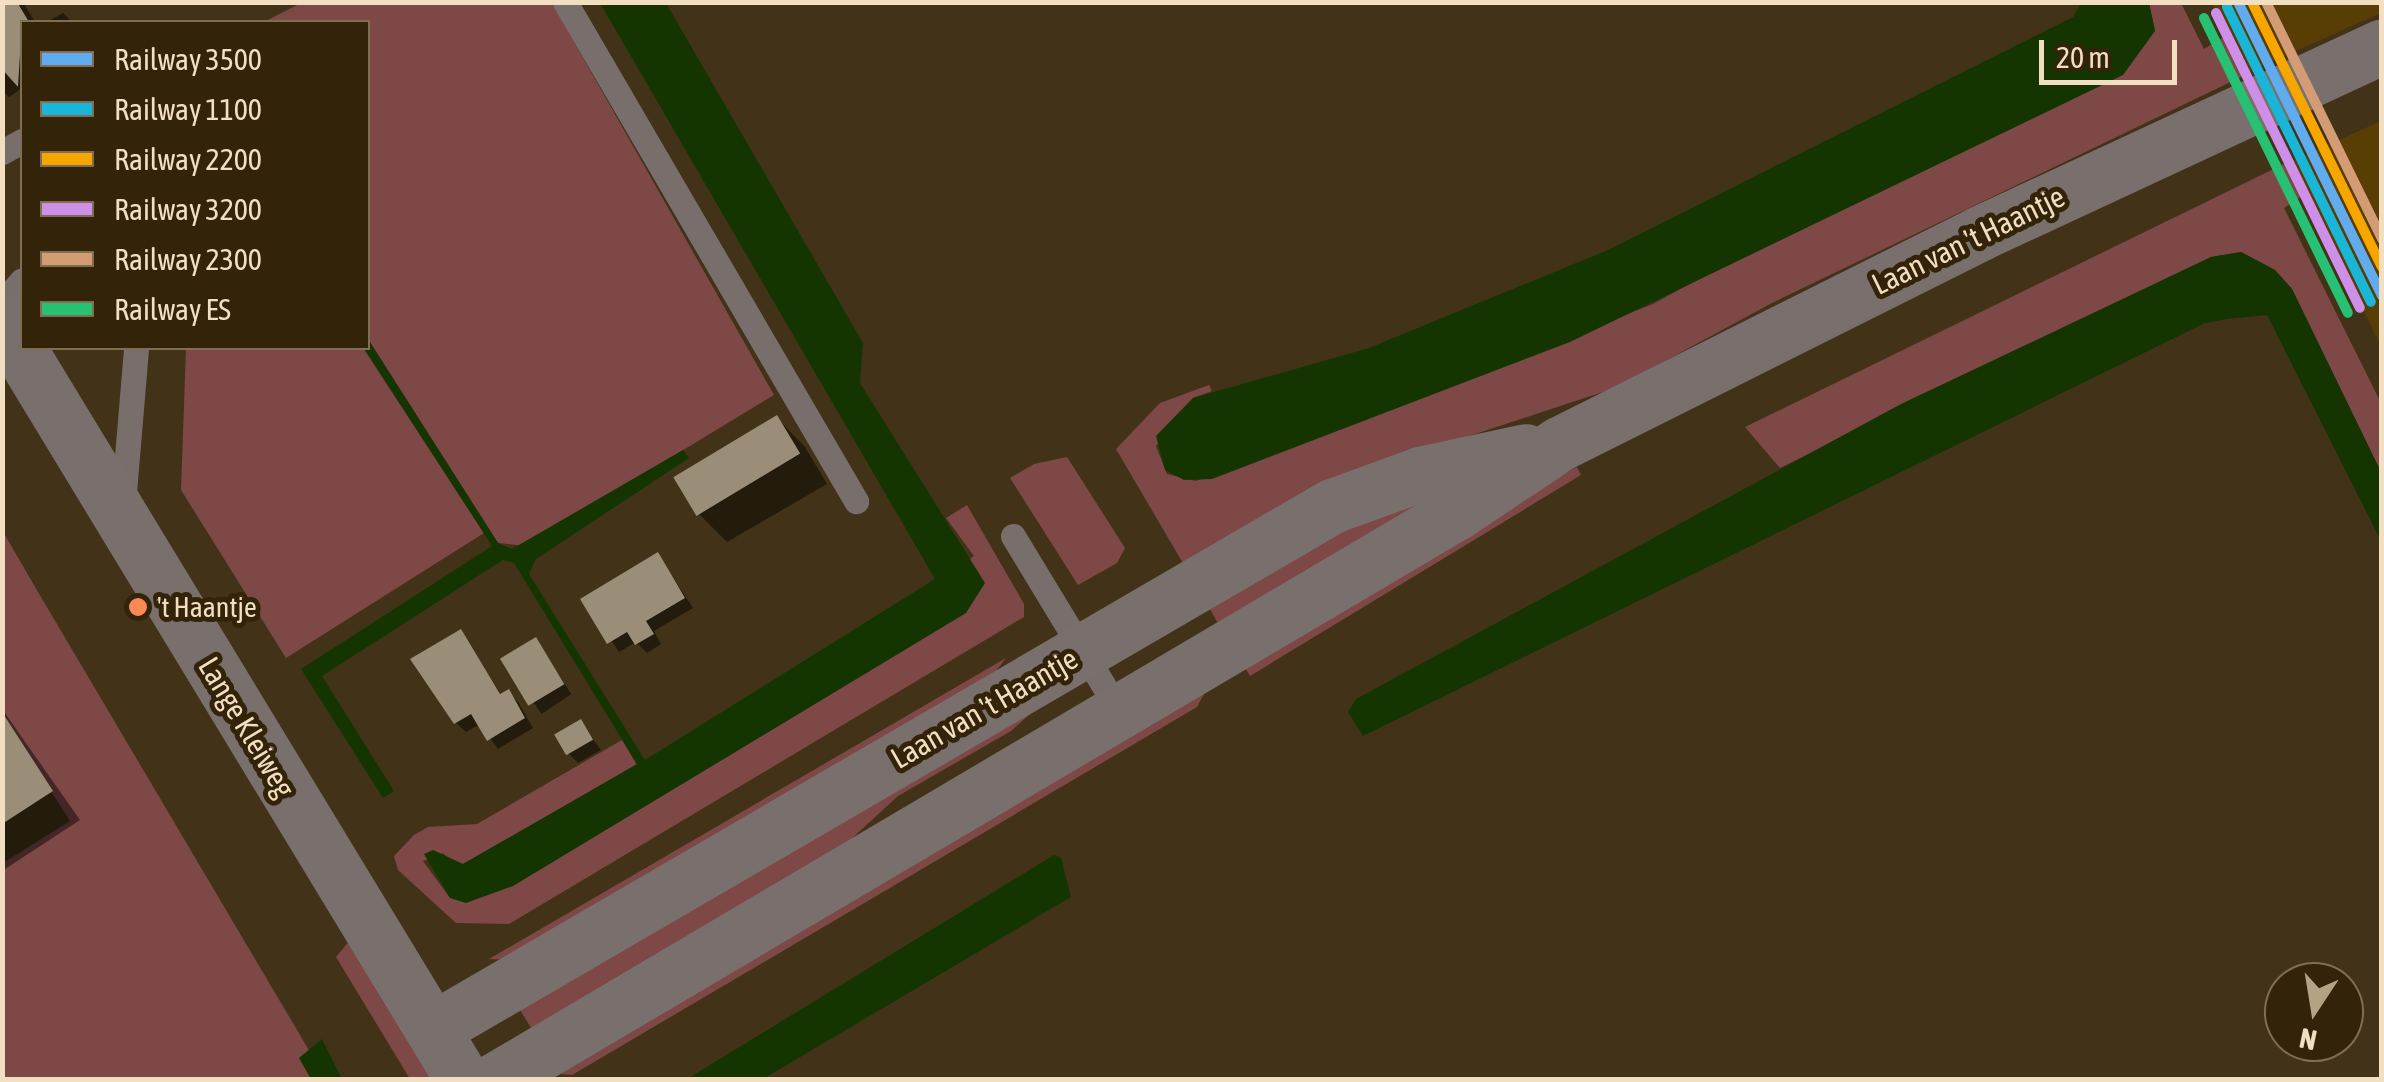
<!DOCTYPE html>
<html>
<head>
<meta charset="utf-8">
<style>
  body { margin:0 }
  #map { position:relative; width:2384px; height:1082px; overflow:hidden; background:#423318; font-family:"Asap Condensed",sans-serif }
  div>[style] { position:absolute }
  .built>* { inset:0; background:#583d05 }
  .green>* { inset:0; background:#7e4846 }
  .water>* { inset:0; background:#143502 }
  .shadow>* { inset:0; background:#0007; transform-origin:0 0 }
  .building>* { inset:0; background:#9b8e79; transform-origin:0 0 }
  .lane>* { height:25px; margin:-12.5px; padding:0 12.5px; transform-origin:12.5px; border-radius:12.5px; background:#786f6d }
  .secondary>* { height:55px; margin:-27.5px; padding:0 27.5px; transform-origin:27.5px; border-radius:27.5px; background:#796f6c }
  .rail-1>* { height:10px; margin:-5px; padding:0 5px; transform-origin:5px; border-radius:5px; background:#60acee }
  .rail-2>* { height:10px; margin:-5px; padding:0 5px; transform-origin:5px; border-radius:5px; background:#1ab6d8 }
  .rail-3>* { height:10px; margin:-5px; padding:0 5px; transform-origin:5px; border-radius:5px; background:#f7a600 }
  .rail-4>* { height:10px; margin:-5px; padding:0 5px; transform-origin:5px; border-radius:5px; background:#ce8fe9 }
  .rail-5>* { height:10px; margin:-5px; padding:0 5px; transform-origin:5px; border-radius:5px; background:#d39c74 }
  .rail-6>* { height:10px; margin:-5px; padding:0 5px; transform-origin:5px; border-radius:5px; background:#26c172 }
  .dots>* { width:28px; height:28px; translate:-50% -50%; box-sizing:border-box; border:5px solid #322309; border-radius:50% }
  span { translate:-50% -50%; white-space:nowrap; text-align:center; line-height:1.15; -webkit-text-stroke:10px #322309; paint-order:stroke }
  .bus-label { font-size:28px; color:#f2dec0 }
  .left { translate:0 -50%; text-align:left }
  .street-label { font-size:30px; color:#f2dec0 }
  .frame { position:absolute; inset:0; border:5px solid #f2dec0; pointer-events:none }
  .legend { position:absolute; left:20px; top:20px; width:350px; height:330px; box-sizing:border-box; background:#322309; border:2px solid #7f6e52; margin:0; padding:12px 18px; list-style:none; font-size:30px; color:#f2dec0 }
  .legend li { display:flex; align-items:center; gap:20px; height:50px }
  .legend b { width:50px; border:2px solid #7f6e52 }
  .north { position:absolute; left:2264px; top:962px; width:100px; height:100px; box-sizing:border-box; background:#322309; border:2px solid #7f6e52; border-radius:50%; rotate:192deg; font-size:28px; font-weight:700; line-height:40px; text-align:center; color:#f2dec0 }
  .north::after { content:''; display:block; margin:auto; width:35px; height:45px; background:#b4a285; clip-path:polygon(50% 0,100% 100%,50% 72%,0 100%) }
  .scale { position:absolute; left:2039px; top:40px; width:138px; height:45px; box-sizing:border-box; border:5px solid #f2dec0; border-top:0; padding-left:12px; font-size:30px; line-height:35px; white-space:nowrap; color:#f2dec0; -webkit-text-stroke:8px #322309; paint-order:stroke }
</style>
</head>
<body>
<div id="map">
  <div class="built">
    <div style="clip-path:polygon(2212px 3px,2381px 3px,2381px 13px,2247px 73px)"></div>
    <div style="clip-path:polygon(2381px 121px,2381px 346px,2290px 162px)"></div>
  </div>
  <div class="green">
    <div style="clip-path:polygon(301px 3px,552px 3px,774px 395px,525px 546px,498px 543px,368px 339px,368px 22px,264px 22px)"></div>
    <div style="clip-path:polygon(2149px 3px,2181px 3px,2204px 49px,2224px 37px,2243px 76px,1772px 303px,1615px 388px,1424px 451px,1187px 570px,1116px 449px,1160px 403px,1209px 385px,1212px 391px,1193px 398px,1156px 446px,1167px 474px,1196px 481px,1653px 304px,2155px 31px)"></div>
    <div style="clip-path:polygon(2286px 163px,2302px 196px,2284px 208px,2381px 403px,2381px 472px,2292px 289px,2275px 270px,2241px 252px,2211px 257px,1780px 468px,1745px 427px)"></div>
    <div style="clip-path:polygon(186px 348px,363px 348px,484px 533px,286px 658px,181px 490px)"></div>
    <div style="clip-path:polygon(1067px 457px,1125px 548px,1117px 563px,1078px 585px,1010px 478px,1034px 464px)"></div>
    <div style="clip-path:polygon(1487px 467px,1220px 627px,1205px 600px,1328px 528px)"></div>
    <div style="clip-path:polygon(1577px 467px,1581px 475px,1250px 676px,1239px 658px)"></div>
    <div style="clip-path:polygon(967px 505px,1024px 604px,1024px 617px,509px 924px,456px 923px,398px 870px,394px 856px,414px 835px,428px 827px,477px 824px,622px 740px,637px 765px,463px 864px,455px 866px,443px 853px,423px 861px,450px 898px,513px 886px,974px 556px,946px 518px)"></div>
    <div style="clip-path:polygon(2px 530px,38px 592px,326px 1079px,3px 1079px,3px 863px,70px 821px,3px 717px)"></div>
    <div style="clip-path:polygon(1006px 658px,996px 671px,508px 960px,489px 959px)"></div>
    <div style="clip-path:polygon(1208px 686px,1197px 707px,572px 1075px,560px 1074px)"></div>
    <div style="clip-path:polygon(1037px 708px,1011px 731px,898px 796px,848px 842px,531px 1028px,516px 1003px)"></div>
    <div style="clip-path:polygon(351px 939px,438px 1079px,410px 1079px,336px 957px)"></div>
  </div>
  <div class="water">
    <div style="clip-path:polygon(600px 3px,666px 3px,863px 343px,860px 383px,985px 583px,966px 613px,513px 886px,466px 903px,450px 898px,424px 854px,433px 850px,463px 864px,637px 764px,514px 563px,503px 560px,322px 676px,394px 791px,383px 798px,301px 669px,492px 546px,364px 348px,368px 339px,498px 543px,512px 549px,683px 450px,689px 458px,536px 559px,529px 574px,645px 760px,935px 579px)"></div>
    <div style="clip-path:polygon(2081px 3px,2149px 3px,2155px 31px,2123px 75px,1570px 342px,1212px 479px,1184px 480px,1165px 470px,1156px 436px,1193px 398px,1369px 348px,1608px 250px,2073px 17px)"></div>
    <div style="clip-path:polygon(2241px 252px,2275px 270px,2292px 289px,2381px 472px,2381px 541px,2267px 315px,2227px 319px,2205px 323px,1363px 736px,1348px 712px,1356px 699px,1901px 404px,2211px 257px)"></div>
    <div style="clip-path:polygon(1054px 855px,1061px 858px,1071px 897px,763px 1079px,687px 1079px)"></div>
    <div style="clip-path:polygon(322px 1039px,342px 1079px,311px 1079px,299px 1058px)"></div>
  </div>
  <div class="shadow">
    <div style="clip-path:polygon(2px 2px,23px 2px,35px 22px,22px 22px,22px 88px,9px 97px,2px 91px)"></div>
    <div style="clip-path:polygon(63px 13px,72px 22px,47px 22px)"></div>
    <div style="clip-path:polygon(777px 418px,805px 447px,827px 484px,727px 542px,698px 513px)"></div>
    <div style="clip-path:polygon(658px 555px,693px 608px,654px 631px,661px 644px,647px 653px,636px 642px,619px 652px,584px 600px)"></div>
    <div style="clip-path:polygon(460px 632px,502px 696px,508px 692px,518px 702px,533px 728px,498px 749px,480px 724px,466px 732px,456px 723px,414px 660px)"></div>
    <div style="left:535px;top:640px;width:65px;height:36px;rotate:56deg"></div>
    <div style="clip-path:polygon(2px 709px,80px 820px,2px 871px)"></div>
    <div style="clip-path:polygon(580px 722px,601px 750px,578px 763px,569px 754px)"></div>
  </div>
  <div class="building">
    <div style="clip-path:polygon(2px 2px,17px 2px,29px 22px,22px 22px,18px 87px,2px 69px)"></div>
    <div style="left:777px;top:415px;width:45px;height:121px;rotate:59deg"></div>
    <div style="clip-path:polygon(658px 552px,685px 598px,646px 621px,654px 634px,635px 645px,627px 632px,607px 644px,580px 599px)"></div>
    <div style="clip-path:polygon(461px 629px,500px 694px,509px 689px,525px 718px,487px 741px,471px 714px,454px 724px,410px 659px)"></div>
    <div style="left:536px;top:637px;width:55px;height:42px;rotate:59deg"></div>
    <div style="clip-path:polygon(2px 712px,53px 791px,2px 824px)"></div>
    <div style="left:581px;top:719px;width:24px;height:31px;rotate:60deg"></div>
  </div>
  <div class="lane">
    <div style="left:565px;top:2px;width:578px;rotate:59.75deg"></div>
    <div style="left:2px;top:152px;width:23px;rotate:-29deg"></div>
    <div style="left:2px;top:303px;width:30px;rotate:-49deg"></div>
    <div style="left:123px;top:504px;width:157px;rotate:-85.2deg"></div>
    <div style="left:1013px;top:536px;width:205px;rotate:58.8deg"></div>
  </div>
  <div class="secondary">
    <div style="left:2px;top:321px;width:888px;rotate:58.73deg"></div>
    <div style="left:433px;top:1029px;width:1040px;rotate:-30.19deg"></div>
    <div style="left:1332px;top:506px;width:94px;rotate:-20deg"></div>
    <div style="left:1420px;top:474px;width:108px;rotate:-12.2deg"></div>
    <div style="left:495px;top:1080px;width:1117px;rotate:-30.56deg"></div>
    <div style="left:1457px;top:512px;width:123px;rotate:-33.7deg"></div>
    <div style="left:1559px;top:444px;width:471px;rotate:-26.6deg"></div>
    <div style="left:1980px;top:233px;width:443px;rotate:-24.9deg"></div>
  </div>
  <div class="rail-1">
    <div style="left:2238px;top:2px;width:327px;rotate:63.9deg"></div>
  </div>
  <div class="rail-2">
    <div style="left:2227px;top:7px;width:328px;rotate:64deg"></div>
  </div>
  <div class="rail-3">
    <div style="left:2252px;top:2px;width:295px;rotate:63.9deg"></div>
  </div>
  <div class="rail-4">
    <div style="left:2216px;top:13px;width:328px;rotate:64deg"></div>
  </div>
  <div class="rail-5">
    <div style="left:2266px;top:2px;width:264px;rotate:63.9deg"></div>
  </div>
  <div class="rail-6">
    <div style="left:2204px;top:18px;width:328px;rotate:64deg"></div>
  </div>
  <div class="dots">
    <div style="left:138px;top:607px;background:#f98a56"></div>
  </div>
  <div class="bus-label">
    <span class="left" style="left:157px;top:607px">'t Haantje</span>
  </div>
  <div class="street-label">
    <span style="left:1968px;top:240px;rotate:-26deg">Laan van 't Haantje</span>
    <span style="left:984px;top:708px;rotate:-30deg">Laan van 't Haantje</span>
    <span style="left:247px;top:727px;rotate:59deg">Lange Kleiweg</span>
  </div>
  <div class="frame"></div>
  <ul class="legend">
  <li><b style="height:12px;background:#60acee"></b>Railway 3500</li>
  <li><b style="height:12px;background:#1ab6d8"></b>Railway 1100</li>
  <li><b style="height:12px;background:#f7a600"></b>Railway 2200</li>
  <li><b style="height:12px;background:#ce8fe9"></b>Railway 3200</li>
  <li><b style="height:12px;background:#d39c74"></b>Railway 2300</li>
  <li><b style="height:12px;background:#26c172"></b>Railway ES</li>
  </ul>
  <div class="north">N</div>
  <div class="scale">20 m</div>
</div>
</body>
</html>
